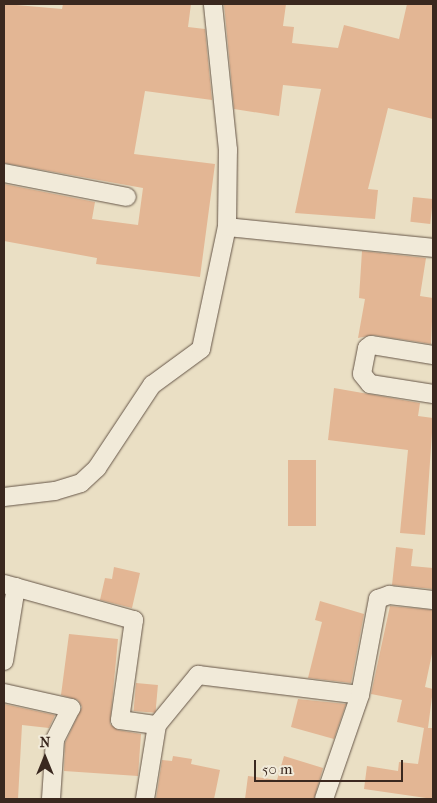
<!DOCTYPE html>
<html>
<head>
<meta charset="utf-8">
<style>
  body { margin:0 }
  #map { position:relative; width:437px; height:803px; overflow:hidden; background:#eadfc4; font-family:"IM FELL French Canon",serif }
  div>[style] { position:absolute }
  .building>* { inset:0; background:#e3b694; transform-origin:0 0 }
  .roads { filter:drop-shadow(0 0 1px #665648) drop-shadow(0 0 1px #665648) }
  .street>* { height:18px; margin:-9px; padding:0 9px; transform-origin:9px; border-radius:9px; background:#f1ead9 }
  span { translate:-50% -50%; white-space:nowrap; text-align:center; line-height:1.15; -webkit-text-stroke:4px #f1ead9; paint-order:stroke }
  .frame { position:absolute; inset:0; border:5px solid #3a281f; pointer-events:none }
  .north { position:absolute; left:20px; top:733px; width:50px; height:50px; -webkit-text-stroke:4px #f1ead9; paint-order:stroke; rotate:0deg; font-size:14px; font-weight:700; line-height:20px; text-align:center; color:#3a281f }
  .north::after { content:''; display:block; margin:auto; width:18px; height:22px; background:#3a281f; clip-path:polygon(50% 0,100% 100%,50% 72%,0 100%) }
  .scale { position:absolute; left:254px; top:760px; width:149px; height:22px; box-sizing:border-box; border:2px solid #3a281f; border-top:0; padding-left:6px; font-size:15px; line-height:18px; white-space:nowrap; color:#3a281f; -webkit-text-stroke:4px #f1ead9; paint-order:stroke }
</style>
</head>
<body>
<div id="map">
  <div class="building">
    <div style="clip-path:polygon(5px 4px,62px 9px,63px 4px,191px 4px,188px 27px,205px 29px,212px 100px,145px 91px,134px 154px,215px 164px,200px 277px,96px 264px,97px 258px,4px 241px,4px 184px,95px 202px,92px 219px,138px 225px,143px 188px,4px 163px)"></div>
    <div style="clip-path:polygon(224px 4px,286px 4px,283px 26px,294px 27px,292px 43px,338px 48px,344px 25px,399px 39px,407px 4px,433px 4px,433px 119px,388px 108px,368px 189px,378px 190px,375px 219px,295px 213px,321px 89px,283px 85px,279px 116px,234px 109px)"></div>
    <div style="left:413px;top:197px;width:20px;height:25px;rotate:6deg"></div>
    <div style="clip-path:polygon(362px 251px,426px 258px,420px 296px,433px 298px,431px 344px,373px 335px,358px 338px,365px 299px,359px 298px)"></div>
    <div style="clip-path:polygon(334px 388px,420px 403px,418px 416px,433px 418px,425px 535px,400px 533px,408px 450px,328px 440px)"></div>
    <div style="left:288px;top:460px;width:28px;height:66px"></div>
    <div style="clip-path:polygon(396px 547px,413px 549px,411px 566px,433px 568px,433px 589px,392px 585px)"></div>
    <div style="clip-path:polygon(114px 567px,140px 573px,132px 608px,100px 600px,105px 578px,112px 579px)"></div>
    <div style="clip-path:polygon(320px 601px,364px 614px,351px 683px,308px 678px,322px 622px,315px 620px)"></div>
    <div style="clip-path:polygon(390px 606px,433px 610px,433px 649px,425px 687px,433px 689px,428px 728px,433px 728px,433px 799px,364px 789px,367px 766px,398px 771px,399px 762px,418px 764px,424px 728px,397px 722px,402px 700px,371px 694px)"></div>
    <div style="clip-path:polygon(69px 634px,118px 639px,110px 724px,118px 730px,141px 734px,138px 776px,64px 771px,65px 743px,82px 707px,78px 700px,61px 695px)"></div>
    <div style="left:136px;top:683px;width:22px;height:28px;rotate:5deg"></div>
    <div style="clip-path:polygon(298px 699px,346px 704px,334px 739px,291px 727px)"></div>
    <div style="clip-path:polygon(4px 704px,55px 715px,49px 728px,22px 725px,18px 799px,4px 799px)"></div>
    <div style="clip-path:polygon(173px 756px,192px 759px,191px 764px,220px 770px,214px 799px,156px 799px,162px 760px,172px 761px)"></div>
    <div style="clip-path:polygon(284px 756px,323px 768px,314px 799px,245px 799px,248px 776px,277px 780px)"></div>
  </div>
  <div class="roads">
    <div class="street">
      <div style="left:4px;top:173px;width:125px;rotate:11deg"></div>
      <div style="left:227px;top:227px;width:207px;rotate:5.8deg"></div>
      <div style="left:433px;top:355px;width:63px;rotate:-170.8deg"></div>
      <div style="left:371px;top:345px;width:5px;rotate:143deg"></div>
      <div style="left:367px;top:348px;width:26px;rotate:101deg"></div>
      <div style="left:362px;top:374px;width:13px;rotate:51deg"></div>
      <div style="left:370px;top:384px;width:64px;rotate:9deg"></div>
      <div style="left:4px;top:497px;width:51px;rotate:-6.7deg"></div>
      <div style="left:55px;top:491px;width:27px;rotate:-17deg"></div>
      <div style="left:81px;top:483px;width:22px;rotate:-43deg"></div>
      <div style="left:97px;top:468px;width:100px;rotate:-56.5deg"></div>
      <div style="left:152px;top:385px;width:61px;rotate:-36.3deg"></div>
      <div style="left:201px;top:349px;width:125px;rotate:-78deg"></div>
      <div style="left:227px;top:227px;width:77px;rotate:-89.3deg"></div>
      <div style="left:228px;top:150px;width:147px;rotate:-95.9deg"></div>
      <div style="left:4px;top:584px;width:135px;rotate:15.5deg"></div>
      <div style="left:134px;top:620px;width:101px;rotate:98deg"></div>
      <div style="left:120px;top:720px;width:37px;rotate:8deg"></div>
      <div style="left:157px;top:725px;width:65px;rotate:-50.6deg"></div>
      <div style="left:198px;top:675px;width:163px;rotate:7deg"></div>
      <div style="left:4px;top:661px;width:75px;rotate:-80.8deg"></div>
      <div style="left:4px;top:693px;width:69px;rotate:12.6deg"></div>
      <div style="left:71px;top:708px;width:36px;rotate:117deg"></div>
      <div style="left:55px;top:740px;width:59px;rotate:93.9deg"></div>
      <div style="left:145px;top:799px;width:75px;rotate:-80.8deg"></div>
      <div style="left:324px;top:799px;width:110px;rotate:-70.9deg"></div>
      <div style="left:360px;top:695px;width:98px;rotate:-79.4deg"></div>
      <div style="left:378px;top:599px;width:12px;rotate:-20deg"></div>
      <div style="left:389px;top:595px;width:44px;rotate:6.5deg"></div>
    </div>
  </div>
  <div class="frame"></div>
  <div class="north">N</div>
  <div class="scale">50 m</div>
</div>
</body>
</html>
